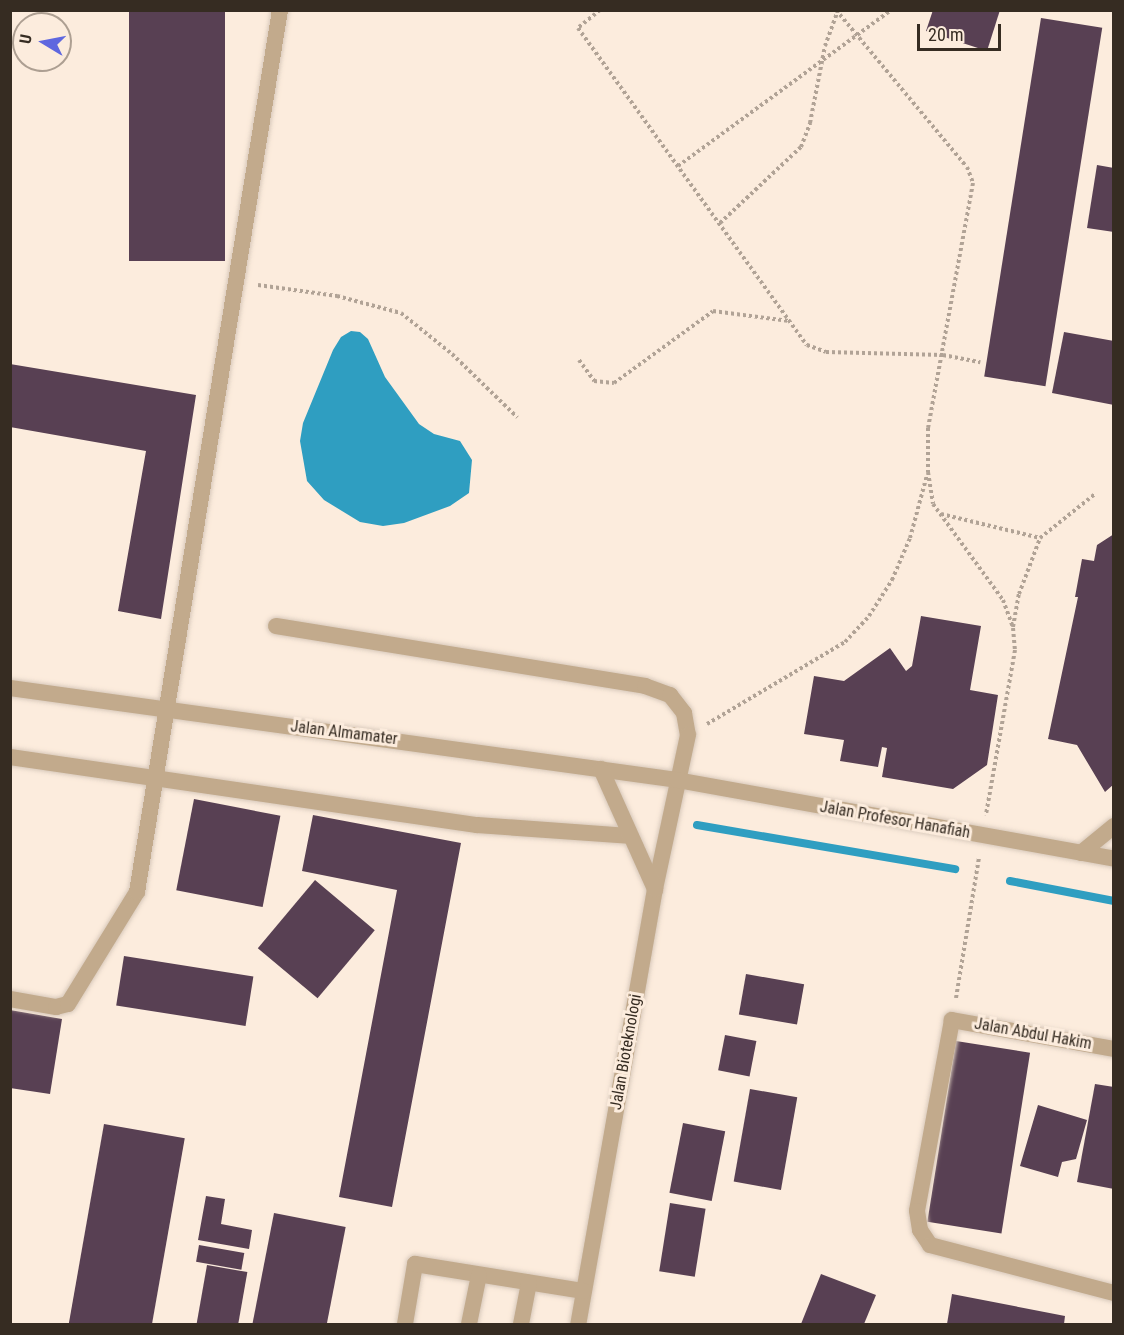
<!DOCTYPE html>
<html>
<head>
<meta charset="utf-8">
<style>
  body { margin:0 }
  #map { position:relative; width:1124px; height:1335px; overflow:hidden; background:#fcecdd; font-family:"Roboto Condensed",sans-serif }
  div>[style] { position:absolute }
  .water>* { inset:0; background:#2f9ec1 }
  .stream>* { height:8px; margin:-4px; padding:0 4px; transform-origin:4px; border-radius:4px; background:#2f9ec1 }
  .building>* { inset:0; background:#584053; transform-origin:0 0 }
  .path>* { height:4px; margin-top:-2px; transform-origin:0; background:repeating-linear-gradient(90deg,#b1a396 0 3px,transparent 0 6px) }
  .roads { filter:drop-shadow(0 0 2px #d8c9bb) drop-shadow(0 0 2px #d8c9bb) }
  .lane>* { height:16px; margin:-8px; padding:0 8px; transform-origin:8px; border-radius:8px; background:#c2aa8c }
  span { translate:-50% -50%; white-space:nowrap; text-align:center; line-height:1.15; -webkit-text-stroke:6px #fcecdd; paint-order:stroke }
  .street-label { font-size:16px; color:#362c22 }
  .frame { position:absolute; inset:0; border:12px solid #362c22; pointer-events:none }
  .north { position:absolute; left:12px; top:12px; width:60px; height:60px; box-sizing:border-box; background:#fcecdd; border:2px solid #ad9f92; border-radius:50%; rotate:280deg; font-size:16px; font-weight:700; line-height:24px; text-align:center; color:#362c22 }
  .north::after { content:''; display:block; margin:auto; width:21px; height:27px; background:#5f67df; clip-path:polygon(50% 0,100% 100%,50% 72%,0 100%) }
  .scale { position:absolute; left:917px; top:24px; width:84px; height:27px; box-sizing:border-box; border:3px solid #362c22; border-top:0; padding-left:8px; font-size:18px; line-height:21px; white-space:nowrap; color:#362c22; -webkit-text-stroke:4px #fcecdd; paint-order:stroke }
</style>
</head>
<body>
<div id="map">
  <div class="water">
    <div style="clip-path:polygon(351px 331px,360px 332px,368px 339px,385px 377px,419px 424px,434px 434px,460px 441px,472px 460px,469px 493px,450px 506px,404px 523px,383px 526px,360px 522px,324px 500px,307px 481px,300px 441px,303px 423px,333px 350px,341px 337px)"></div>
  </div>
  <div class="stream">
    <div style="left:697px;top:825px;width:262px;rotate:9.7deg"></div>
    <div style="left:1010px;top:881px;width:106px;rotate:10.9deg"></div>
  </div>
  <div class="building">
    <div style="left:129px;top:10px;width:96px;height:251px"></div>
    <div style="clip-path:polygon(933px 10px,1000px 10px,987px 51px,926px 31px)"></div>
    <div style="left:1041px;top:18px;width:62px;height:363px;rotate:9deg"></div>
    <div style="clip-path:polygon(1097px 165px,1114px 168px,1114px 232px,1087px 228px)"></div>
    <div style="clip-path:polygon(1064px 332px,1114px 341px,1114px 405px,1052px 393px)"></div>
    <div style="clip-path:polygon(10px 364px,196px 395px,161px 619px,118px 611px,146px 451px,10px 427px)"></div>
    <div style="clip-path:polygon(1114px 534px,1114px 784px,1105px 792px,1077px 745px,1048px 739px,1078px 597px,1075px 597px,1082px 559px,1094px 561px,1097px 545px)"></div>
    <div style="clip-path:polygon(921px 616px,981px 626px,970px 690px,998px 695px,987px 765px,953px 789px,882px 777px,887px 748px,882px 747px,878px 767px,840px 761px,844px 740px,804px 734px,814px 676px,844px 681px,890px 648px,906px 671px,912px 666px)"></div>
    <div style="left:194px;top:799px;width:88px;height:93px;rotate:11deg"></div>
    <div style="clip-path:polygon(313px 815px,461px 843px,392px 1207px,339px 1197px,397px 890px,302px 871px)"></div>
    <div style="left:315px;top:880px;width:78px;height:89px;rotate:40deg"></div>
    <div style="left:124px;top:956px;width:131px;height:50px;rotate:9deg"></div>
    <div style="left:746px;top:974px;width:59px;height:41px;rotate:10deg"></div>
    <div style="clip-path:polygon(10px 1010px,62px 1019px,50px 1094px,10px 1088px)"></div>
    <div style="left:725px;top:1035px;width:32px;height:36px;rotate:11deg"></div>
    <div style="left:956px;top:1041px;width:75px;height:183px;rotate:9deg"></div>
    <div style="clip-path:polygon(1095px 1084px,1114px 1087px,1114px 1189px,1077px 1182px)"></div>
    <div style="left:750px;top:1089px;width:48px;height:94px;rotate:10deg"></div>
    <div style="clip-path:polygon(1038px 1105px,1087px 1120px,1076px 1159px,1062px 1162px,1058px 1177px,1020px 1166px)"></div>
    <div style="left:683px;top:1123px;width:43px;height:71px;rotate:11deg"></div>
    <div style="left:104px;top:1124px;width:82px;height:203px;rotate:10deg"></div>
    <div style="clip-path:polygon(206px 1196px,225px 1199px,221px 1224px,252px 1230px,249px 1249px,198px 1240px)"></div>
    <div style="left:670px;top:1203px;width:36px;height:69px;rotate:9deg"></div>
    <div style="left:274px;top:1213px;width:73px;height:113px;rotate:11deg"></div>
    <div style="left:199px;top:1245px;width:46px;height:17px;rotate:10deg"></div>
    <div style="left:207px;top:1265px;width:41px;height:60px;rotate:10deg"></div>
    <div style="clip-path:polygon(821px 1274px,876px 1295px,864px 1324px,801px 1324px)"></div>
    <div style="clip-path:polygon(952px 1294px,1065px 1316px,1064px 1324px,947px 1324px)"></div>
  </div>
  <div class="path">
    <div style="left:600px;top:10px;width:28px;rotate:141deg"></div>
    <div style="left:578px;top:28px;width:391px;rotate:54.2deg"></div>
    <div style="left:807px;top:345px;width:20px;rotate:20deg"></div>
    <div style="left:826px;top:352px;width:117px;rotate:1.5deg"></div>
    <div style="left:943px;top:355px;width:38px;rotate:11deg"></div>
    <div style="left:836px;top:10px;width:204px;rotate:50.2deg"></div>
    <div style="left:967px;top:167px;width:17px;rotate:69deg"></div>
    <div style="left:973px;top:183px;width:249px;rotate:100.4deg"></div>
    <div style="left:928px;top:428px;width:44px;rotate:90deg"></div>
    <div style="left:928px;top:472px;width:32px;rotate:81deg"></div>
    <div style="left:933px;top:504px;width:119px;rotate:53.9deg"></div>
    <div style="left:1003px;top:600px;width:30px;rotate:70deg"></div>
    <div style="left:1013px;top:628px;width:22px;rotate:85deg"></div>
    <div style="left:1015px;top:650px;width:168px;rotate:100deg"></div>
    <div style="left:678px;top:166px;width:264px;rotate:-36.2deg"></div>
    <div style="left:720px;top:223px;width:111px;rotate:-43.2deg"></div>
    <div style="left:801px;top:147px;width:26px;rotate:-69deg"></div>
    <div style="left:810px;top:123px;width:78px;rotate:-79deg"></div>
    <div style="left:825px;top:46px;width:38px;rotate:-70deg"></div>
    <div style="left:258px;top:285px;width:80px;rotate:7.9deg"></div>
    <div style="left:337px;top:296px;width:66px;rotate:14.9deg"></div>
    <div style="left:401px;top:313px;width:65px;rotate:38.8deg"></div>
    <div style="left:452px;top:354px;width:91px;rotate:44.1deg"></div>
    <div style="left:579px;top:360px;width:26px;rotate:54deg"></div>
    <div style="left:594px;top:381px;width:20px;rotate:6deg"></div>
    <div style="left:614px;top:383px;width:122px;rotate:-36deg"></div>
    <div style="left:713px;top:311px;width:77px;rotate:7.5deg"></div>
    <div style="left:941px;top:514px;width:102px;rotate:13.6deg"></div>
    <div style="left:1013px;top:627px;width:34px;rotate:-80deg"></div>
    <div style="left:1019px;top:594px;width:60px;rotate:-69.4deg"></div>
    <div style="left:1040px;top:538px;width:70px;rotate:-38.7deg"></div>
    <div style="left:707px;top:724px;width:161px;rotate:-30.7deg"></div>
    <div style="left:845px;top:642px;width:35px;rotate:-47deg"></div>
    <div style="left:869px;top:616px;width:43px;rotate:-57.4deg"></div>
    <div style="left:892px;top:580px;width:46px;rotate:-66.8deg"></div>
    <div style="left:910px;top:538px;width:65px;rotate:-74.9deg"></div>
    <div style="left:956px;top:998px;width:143px;rotate:-80.7deg"></div>
  </div>
  <div class="roads">
    <div class="lane">
      <div style="left:276px;top:626px;width:374px;rotate:9.2deg"></div>
      <div style="left:645px;top:686px;width:27px;rotate:20deg"></div>
      <div style="left:670px;top:695px;width:23px;rotate:52deg"></div>
      <div style="left:684px;top:713px;width:22px;rotate:80deg"></div>
      <div style="left:688px;top:735px;width:157px;rotate:102.1deg"></div>
      <div style="left:655px;top:889px;width:442px;rotate:100deg"></div>
      <div style="left:10px;top:688px;width:673px;rotate:7.85deg"></div>
      <div style="left:677px;top:780px;width:444px;rotate:10.2deg"></div>
      <div style="left:10px;top:757px;width:472px;rotate:8.3deg"></div>
      <div style="left:477px;top:825px;width:152px;rotate:4.1deg"></div>
      <div style="left:601px;top:769px;width:132px;rotate:65.8deg"></div>
      <div style="left:1081px;top:853px;width:43px;rotate:-39.3deg"></div>
      <div style="left:10px;top:999px;width:47px;rotate:9.9deg"></div>
      <div style="left:56px;top:1007px;width:12px;rotate:-14deg"></div>
      <div style="left:68px;top:1004px;width:132px;rotate:-58.4deg"></div>
      <div style="left:137px;top:892px;width:894px;rotate:-80.79deg"></div>
      <div style="left:1114px;top:1049px;width:165px;rotate:-169.9deg"></div>
      <div style="left:952px;top:1020px;width:194px;rotate:100.4deg"></div>
      <div style="left:917px;top:1211px;width:19px;rotate:81deg"></div>
      <div style="left:920px;top:1230px;width:18px;rotate:56deg"></div>
      <div style="left:930px;top:1245px;width:190px;rotate:14.6deg"></div>
      <div style="left:405px;top:1324px;width:61px;rotate:-80.5deg"></div>
      <div style="left:415px;top:1264px;width:171px;rotate:9.1deg"></div>
      <div style="left:469px;top:1324px;width:50px;rotate:-78.5deg"></div>
      <div style="left:521px;top:1324px;width:42px;rotate:-79deg"></div>
    </div>
  </div>
  <div class="street-label">
    <span style="left:344px;top:733px;rotate:7deg">Jalan Almamater</span>
    <span style="left:895px;top:820px;rotate:10deg">Jalan Profesor Hanafiah</span>
    <span style="left:1033px;top:1034px;rotate:10deg">Jalan Abdul Hakim</span>
    <span style="left:626px;top:1052px;rotate:-80deg">Jalan Bioteknologi</span>
  </div>
  <div class="frame"></div>
  <div class="north">U</div>
  <div class="scale">20 m</div>
</div>
</body>
</html>
